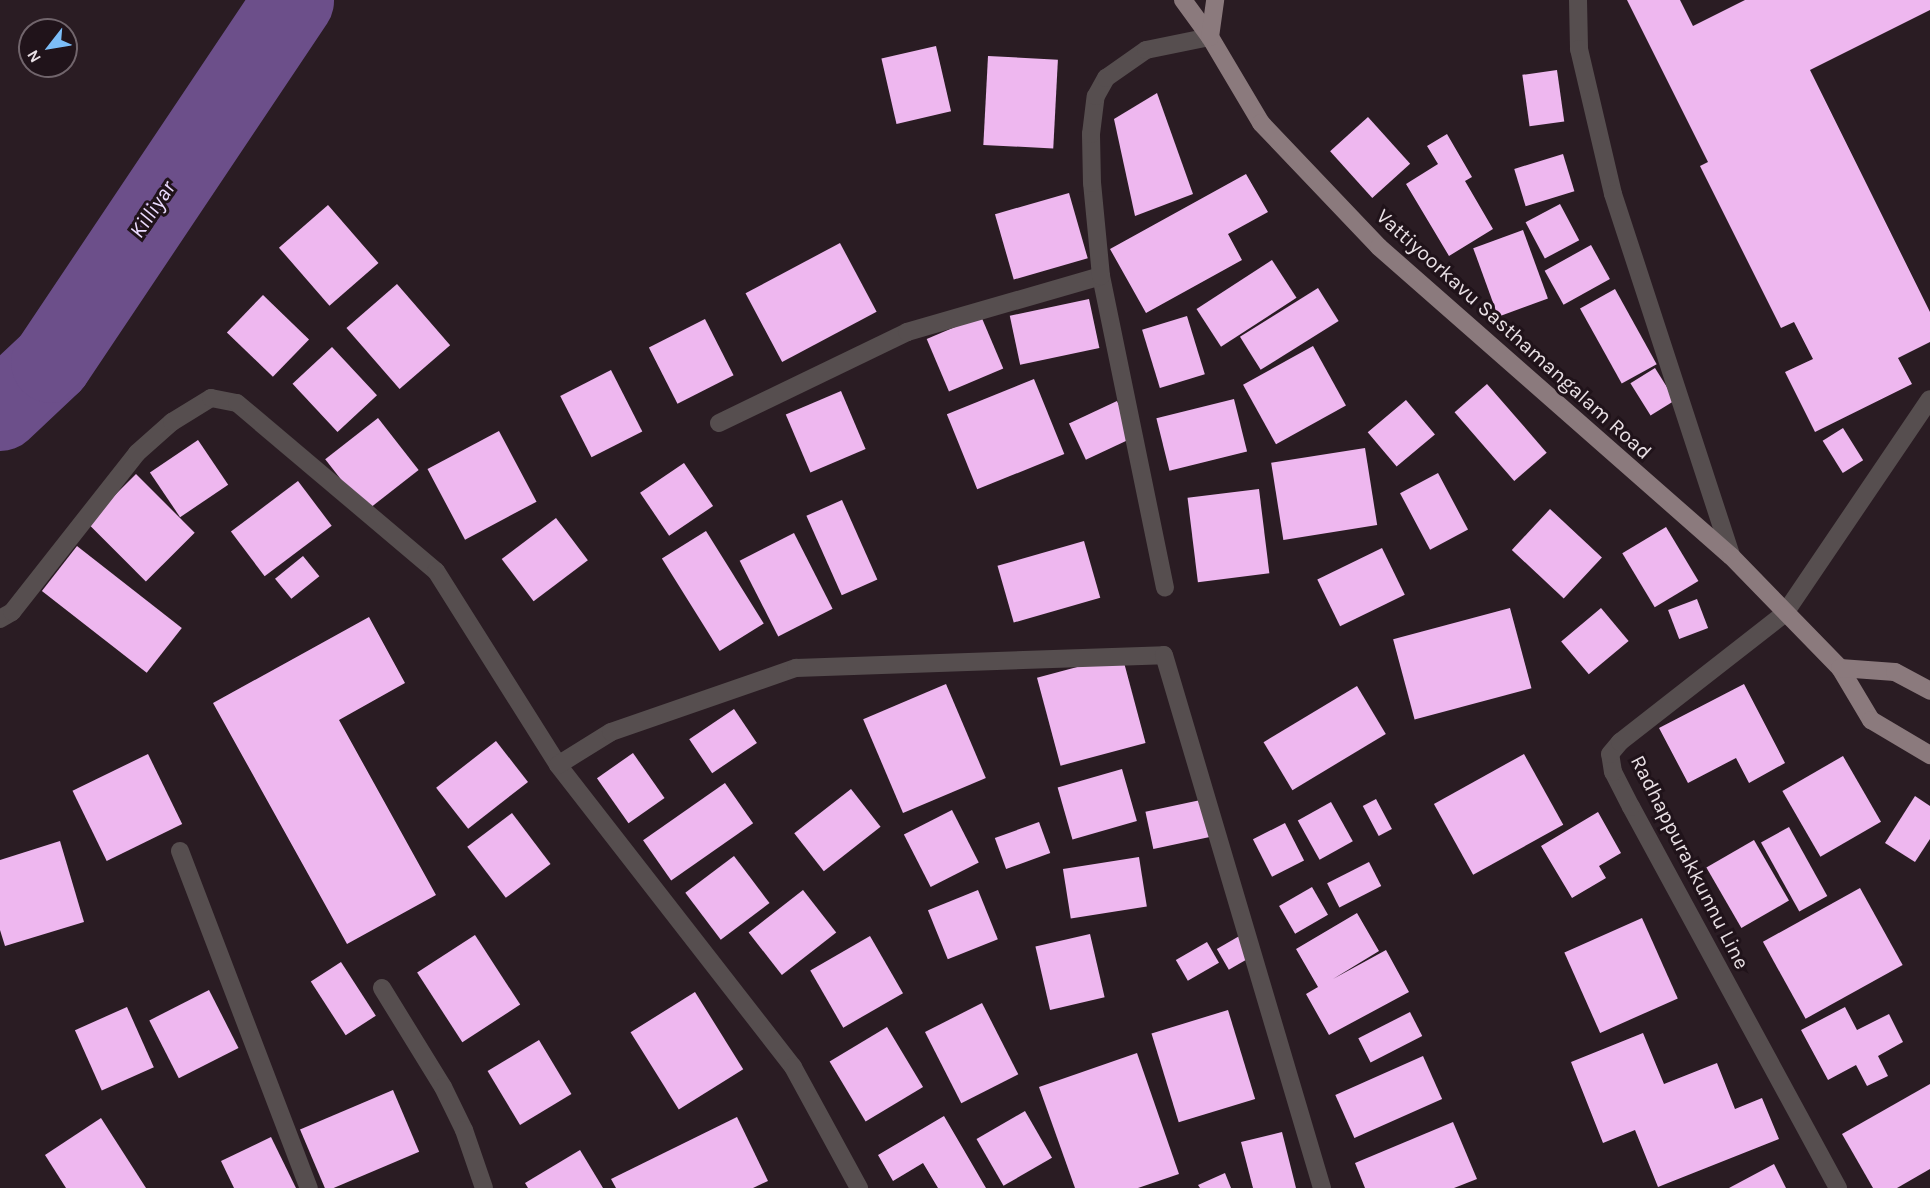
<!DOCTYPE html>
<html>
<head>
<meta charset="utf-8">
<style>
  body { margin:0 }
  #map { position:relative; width:1930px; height:1188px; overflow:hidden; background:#2a1c23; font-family:Karla,sans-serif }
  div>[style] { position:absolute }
  .river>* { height:81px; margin:-40.5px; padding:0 40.5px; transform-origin:40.5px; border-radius:40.5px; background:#6c4f8a }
  .building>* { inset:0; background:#eeb7ef; transform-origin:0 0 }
  .minor>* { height:18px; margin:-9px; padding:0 9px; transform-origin:9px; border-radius:9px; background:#564e4f }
  .major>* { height:18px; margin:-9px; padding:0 9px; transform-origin:9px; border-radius:9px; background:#8b7a7d }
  span { translate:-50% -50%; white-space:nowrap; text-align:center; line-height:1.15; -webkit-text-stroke:6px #20131a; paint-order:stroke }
  .street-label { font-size:21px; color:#eae1e6 }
  .water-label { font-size:22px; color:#ebdbfe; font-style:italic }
  .north { position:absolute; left:18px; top:18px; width:60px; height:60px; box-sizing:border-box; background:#20131a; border:2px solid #71656c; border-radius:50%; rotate:239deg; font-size:16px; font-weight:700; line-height:24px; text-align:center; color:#eae1e6 }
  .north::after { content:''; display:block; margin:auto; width:21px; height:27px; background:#7cbef9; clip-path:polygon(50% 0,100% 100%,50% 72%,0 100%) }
</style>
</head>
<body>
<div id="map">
  <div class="river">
    <div style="left:0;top:410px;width:70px;rotate:-43.3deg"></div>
    <div style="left:51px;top:362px;width:435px;rotate:-56.2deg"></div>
  </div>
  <div class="building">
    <div style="clip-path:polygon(1627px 0,1680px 0,1693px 26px,1745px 0,1930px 0,1930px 10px,1810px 70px,1930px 312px,1930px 342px,1898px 358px,1912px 384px,1815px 432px,1785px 372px,1813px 359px,1794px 322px,1781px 328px,1700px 166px,1708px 162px)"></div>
    <div style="left:936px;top:46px;width:67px;height:56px;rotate:77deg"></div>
    <div style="left:988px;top:56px;width:70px;height:89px;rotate:3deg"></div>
    <div style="left:1557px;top:70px;width:52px;height:35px;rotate:82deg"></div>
    <div style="clip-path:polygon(1157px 93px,1193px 194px,1135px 216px,1114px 119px)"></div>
    <div style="left:1368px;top:117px;width:63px;height:51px;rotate:48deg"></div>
    <div style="clip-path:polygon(1447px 134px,1472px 177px,1465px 181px,1493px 229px,1449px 256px,1406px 184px,1438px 164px,1427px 146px)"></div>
    <div style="left:1563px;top:154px;width:39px;height:51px;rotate:73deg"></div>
    <div style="clip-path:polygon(1246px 174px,1268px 212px,1228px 234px,1242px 260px,1146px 313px,1110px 249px)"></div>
    <div style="left:1069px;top:193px;width:68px;height:77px;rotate:74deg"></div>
    <div style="left:1560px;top:204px;width:41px;height:39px;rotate:62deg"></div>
    <div style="left:328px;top:205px;width:77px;height:65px;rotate:49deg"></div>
    <div style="left:1523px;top:230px;width:73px;height:53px;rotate:70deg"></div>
    <div style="left:840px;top:243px;width:78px;height:107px;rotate:62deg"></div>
    <div style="left:1591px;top:245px;width:39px;height:53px;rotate:61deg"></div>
    <div style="left:1272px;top:260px;width:45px;height:90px;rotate:57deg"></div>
    <div style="left:397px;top:284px;width:81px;height:67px;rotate:49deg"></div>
    <div style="left:1318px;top:288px;width:39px;height:92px;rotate:58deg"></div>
    <div style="left:1615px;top:289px;width:86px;height:40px;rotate:61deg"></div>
    <div style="left:263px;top:295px;width:64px;height:52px;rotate:44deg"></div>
    <div style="left:1089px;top:299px;width:50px;height:81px;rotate:78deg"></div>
    <div style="left:981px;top:316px;width:57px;height:59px;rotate:67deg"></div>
    <div style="left:1187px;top:316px;width:61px;height:47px;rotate:73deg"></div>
    <div style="left:705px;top:319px;width:63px;height:63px;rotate:63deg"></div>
    <div style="left:1313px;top:346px;width:68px;height:80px;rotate:61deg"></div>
    <div style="left:332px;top:347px;width:66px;height:54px;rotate:47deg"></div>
    <div style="left:1655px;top:368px;width:38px;height:29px;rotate:58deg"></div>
    <div style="left:611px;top:370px;width:69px;height:57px;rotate:63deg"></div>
    <div style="left:1034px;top:379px;width:81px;height:94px;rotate:68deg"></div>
    <div style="left:1487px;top:384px;width:91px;height:43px;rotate:49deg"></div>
    <div style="left:841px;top:391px;width:63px;height:60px;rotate:67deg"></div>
    <div style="left:1234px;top:399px;width:54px;height:80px;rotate:76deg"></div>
    <div style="left:1406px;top:400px;width:45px;height:50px;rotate:50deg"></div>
    <div style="left:1117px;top:401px;width:40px;height:53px;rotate:65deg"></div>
    <div style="left:378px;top:418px;width:66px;height:67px;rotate:52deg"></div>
    <div style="left:1843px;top:428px;width:38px;height:24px;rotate:58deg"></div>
    <div style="left:499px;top:431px;width:80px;height:81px;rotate:62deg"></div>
    <div style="left:198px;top:440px;width:54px;height:58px;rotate:56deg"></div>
    <div style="left:1365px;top:448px;width:78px;height:95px;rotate:81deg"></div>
    <div style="left:684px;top:463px;width:52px;height:53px;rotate:56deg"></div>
    <div style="left:1438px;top:473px;width:64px;height:43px;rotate:62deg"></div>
    <div style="left:136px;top:474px;width:83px;height:69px;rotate:45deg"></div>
    <div style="left:298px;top:481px;width:56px;height:84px;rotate:53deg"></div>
    <div style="left:1259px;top:489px;width:85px;height:72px;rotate:83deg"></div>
    <div style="left:842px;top:500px;width:87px;height:39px;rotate:66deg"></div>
    <div style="left:1550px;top:509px;width:71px;height:56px;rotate:43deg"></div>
    <div style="left:556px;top:518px;width:53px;height:68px;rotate:53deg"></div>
    <div style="left:1666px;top:527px;width:63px;height:51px;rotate:59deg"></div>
    <div style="left:706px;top:531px;width:109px;height:52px;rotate:58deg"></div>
    <div style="left:794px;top:533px;width:85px;height:61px;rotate:63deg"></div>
    <div style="left:1084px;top:541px;width:59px;height:90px;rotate:74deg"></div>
    <div style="left:77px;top:546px;width:133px;height:57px;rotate:38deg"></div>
    <div style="left:1382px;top:548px;width:52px;height:72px;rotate:64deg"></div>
    <div style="left:303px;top:556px;width:26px;height:36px;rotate:51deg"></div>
    <div style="left:1697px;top:599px;width:31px;height:31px;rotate:69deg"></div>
    <div style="left:1510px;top:608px;width:83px;height:121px;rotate:75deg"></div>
    <div style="left:1601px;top:608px;width:43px;height:52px;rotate:50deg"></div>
    <div style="clip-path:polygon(369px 617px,405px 683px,339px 720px,436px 895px,347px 944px,213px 703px)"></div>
    <div style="left:1122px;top:655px;width:91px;height:88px;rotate:75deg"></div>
    <div style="left:946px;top:684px;width:102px;height:90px;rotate:67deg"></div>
    <div style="clip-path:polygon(1744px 684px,1785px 763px,1749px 783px,1736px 758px,1688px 783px,1659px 728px)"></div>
    <div style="left:1357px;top:686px;width:56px;height:109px;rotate:59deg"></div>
    <div style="left:734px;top:709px;width:41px;height:54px;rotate:56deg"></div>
    <div style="left:496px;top:741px;width:52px;height:76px;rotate:52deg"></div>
    <div style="left:633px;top:753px;width:55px;height:44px;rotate:55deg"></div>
    <div style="left:148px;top:754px;width:78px;height:84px;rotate:64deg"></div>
    <div style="left:1524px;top:754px;width:81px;height:103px;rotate:61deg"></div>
    <div style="left:1843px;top:756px;width:76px;height:70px;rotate:60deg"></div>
    <div style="left:1122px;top:769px;width:54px;height:67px;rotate:74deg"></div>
    <div style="left:725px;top:783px;width:49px;height:100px;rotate:55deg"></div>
    <div style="left:851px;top:789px;width:48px;height:72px;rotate:52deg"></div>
    <div style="clip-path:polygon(1915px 796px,1930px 806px,1930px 839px,1915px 862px,1885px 843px)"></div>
    <div style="left:1210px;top:798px;width:38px;height:66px;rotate:78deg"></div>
    <div style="left:1376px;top:799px;width:34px;height:15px;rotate:62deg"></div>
    <div style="left:1331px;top:802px;width:45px;height:38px;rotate:61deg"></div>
    <div style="left:952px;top:810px;width:59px;height:54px;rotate:63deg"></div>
    <div style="clip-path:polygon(1598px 812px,1621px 853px,1599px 866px,1606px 878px,1572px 898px,1541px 846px)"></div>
    <div style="left:512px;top:813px;width:64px;height:56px;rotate:53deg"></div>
    <div style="left:1039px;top:822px;width:33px;height:47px;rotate:70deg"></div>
    <div style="left:1285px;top:823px;width:42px;height:36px;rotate:63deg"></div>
    <div style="left:1789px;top:827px;width:79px;height:32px;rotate:61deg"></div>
    <div style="left:1754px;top:840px;width:70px;height:55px;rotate:60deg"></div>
    <div style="clip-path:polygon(60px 841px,84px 922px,5px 946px,0 930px,0 860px)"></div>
    <div style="left:734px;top:856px;width:59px;height:61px;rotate:53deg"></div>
    <div style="left:1139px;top:857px;width:50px;height:77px;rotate:81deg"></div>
    <div style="left:1369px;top:862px;width:27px;height:47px;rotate:63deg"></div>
    <div style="left:1312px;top:887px;width:32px;height:38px;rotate:60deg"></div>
    <div style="left:1860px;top:888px;width:88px;height:111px;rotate:61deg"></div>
    <div style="left:803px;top:890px;width:54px;height:69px;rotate:52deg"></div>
    <div style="left:978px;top:890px;width:53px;height:54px;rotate:68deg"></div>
    <div style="clip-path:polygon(1357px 913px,1379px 951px,1333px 979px,1386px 950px,1409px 992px,1329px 1035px,1306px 994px,1318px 987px,1296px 949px)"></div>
    <div style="left:1642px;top:918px;width:88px;height:85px;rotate:66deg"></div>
    <div style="left:1248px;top:931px;width:24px;height:36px;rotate:60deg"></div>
    <div style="left:1090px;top:934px;width:65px;height:56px;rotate:77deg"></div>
    <div style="left:475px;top:935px;width:83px;height:69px;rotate:57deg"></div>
    <div style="left:870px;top:936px;width:66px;height:69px;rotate:60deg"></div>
    <div style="left:1207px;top:942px;width:24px;height:36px;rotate:60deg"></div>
    <div style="left:341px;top:962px;width:64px;height:36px;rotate:57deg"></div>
    <div style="left:209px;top:990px;width:65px;height:67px;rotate:63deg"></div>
    <div style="left:695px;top:992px;width:91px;height:76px;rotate:58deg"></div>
    <div style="left:982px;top:1003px;width:80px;height:64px;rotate:63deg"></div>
    <div style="left:127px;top:1007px;width:66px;height:57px;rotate:66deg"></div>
    <div style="clip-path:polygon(1845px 1007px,1857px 1030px,1889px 1014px,1903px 1042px,1878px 1056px,1888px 1076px,1867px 1086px,1856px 1065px,1828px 1080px,1801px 1030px)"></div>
    <div style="left:1228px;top:1010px;width:93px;height:80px;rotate:73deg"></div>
    <div style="left:1410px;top:1012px;width:27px;height:58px;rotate:63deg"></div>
    <div style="left:887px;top:1027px;width:70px;height:67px;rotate:59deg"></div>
    <div style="clip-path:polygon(1643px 1033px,1664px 1084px,1717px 1063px,1735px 1109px,1762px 1098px,1779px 1139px,1658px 1187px,1635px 1130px,1603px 1143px,1571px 1062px)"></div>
    <div style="left:539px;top:1040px;width:63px;height:60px;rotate:59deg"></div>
    <div style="clip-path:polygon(1137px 1053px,1179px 1174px,1138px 1188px,1075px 1188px,1039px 1087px)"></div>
    <div style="left:1423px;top:1056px;width:47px;height:96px;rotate:66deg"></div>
    <div style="clip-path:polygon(1930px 1084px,1930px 1169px,1897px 1188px,1873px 1188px,1842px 1134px)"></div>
    <div style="left:393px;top:1090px;width:67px;height:101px;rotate:67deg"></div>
    <div style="left:1025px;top:1111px;width:54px;height:56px;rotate:60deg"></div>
    <div style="clip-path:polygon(944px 1116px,986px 1188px,938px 1188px,923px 1163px,893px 1181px,878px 1155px)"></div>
    <div style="clip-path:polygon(737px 1117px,768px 1181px,753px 1188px,616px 1188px,611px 1179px)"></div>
    <div style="clip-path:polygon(101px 1118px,146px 1188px,66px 1188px,45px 1155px)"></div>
    <div style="clip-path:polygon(1453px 1122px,1477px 1179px,1454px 1188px,1365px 1188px,1355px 1163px)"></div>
    <div style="clip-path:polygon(1282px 1132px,1296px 1188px,1253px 1188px,1241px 1142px)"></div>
    <div style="clip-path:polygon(271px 1137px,296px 1188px,234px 1188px,221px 1161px)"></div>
    <div style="clip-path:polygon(580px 1150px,603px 1188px,528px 1188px,525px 1183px)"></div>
    <div style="clip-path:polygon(1774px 1164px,1786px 1188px,1729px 1188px)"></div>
    <div style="clip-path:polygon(1225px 1173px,1231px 1188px,1200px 1188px,1198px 1185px)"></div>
  </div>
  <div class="minor">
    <div style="left:1578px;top:0;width:49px;rotate:88.8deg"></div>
    <div style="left:1579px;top:49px;width:149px;rotate:76.8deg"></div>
    <div style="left:1613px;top:194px;width:381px;rotate:71.9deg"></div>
    <div style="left:1101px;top:276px;width:318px;rotate:78.4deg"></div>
    <div style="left:719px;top:423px;width:209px;rotate:-25.8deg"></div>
    <div style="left:907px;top:332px;width:202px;rotate:-16.1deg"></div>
    <div style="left:1101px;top:276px;width:93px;rotate:-95.5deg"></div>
    <div style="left:1092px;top:183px;width:49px;rotate:-91.2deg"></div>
    <div style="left:1091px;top:134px;width:38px;rotate:-83deg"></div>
    <div style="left:1096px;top:96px;width:21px;rotate:-61deg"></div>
    <div style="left:1106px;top:78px;width:49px;rotate:-35deg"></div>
    <div style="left:1146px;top:50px;width:65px;rotate:-11.5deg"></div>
    <div style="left:0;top:619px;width:14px;rotate:-30deg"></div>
    <div style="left:12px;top:612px;width:202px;rotate:-51.8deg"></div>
    <div style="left:137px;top:453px;width:47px;rotate:-41.5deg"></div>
    <div style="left:172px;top:422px;width:46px;rotate:-31.6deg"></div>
    <div style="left:211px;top:398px;width:26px;rotate:11deg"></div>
    <div style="left:237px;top:403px;width:260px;rotate:40.2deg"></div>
    <div style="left:436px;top:571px;width:229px;rotate:57.8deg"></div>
    <div style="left:558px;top:765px;width:383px;rotate:52.1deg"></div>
    <div style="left:793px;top:1067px;width:138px;rotate:61.4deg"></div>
    <div style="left:558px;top:765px;width:62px;rotate:-31.9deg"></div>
    <div style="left:611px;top:732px;width:196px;rotate:-19.1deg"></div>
    <div style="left:796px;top:668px;width:368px;rotate:-2deg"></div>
    <div style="left:1164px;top:655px;width:556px;rotate:73.49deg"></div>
    <div style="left:180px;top:851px;width:361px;rotate:69.1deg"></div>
    <div style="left:382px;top:988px;width:116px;rotate:58.4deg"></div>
    <div style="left:443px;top:1087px;width:48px;rotate:64deg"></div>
    <div style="left:464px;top:1130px;width:61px;rotate:71deg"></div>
    <div style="left:1838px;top:1188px;width:434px;rotate:-118.5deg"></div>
    <div style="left:1631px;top:807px;width:39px;rotate:-117deg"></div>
    <div style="left:1613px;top:772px;width:18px;rotate:-99deg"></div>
    <div style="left:1610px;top:754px;width:16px;rotate:-50deg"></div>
    <div style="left:1620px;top:742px;width:209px;rotate:-38deg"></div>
    <div style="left:1785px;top:613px;width:258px;rotate:-55.9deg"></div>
  </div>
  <div class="major">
    <div style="left:1183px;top:0;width:46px;rotate:53.9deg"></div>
    <div style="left:1210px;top:37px;width:100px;rotate:59.3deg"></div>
    <div style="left:1261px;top:123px;width:171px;rotate:46.4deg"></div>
    <div style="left:1379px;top:247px;width:468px;rotate:41.3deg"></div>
    <div style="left:1731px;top:556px;width:156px;rotate:45.8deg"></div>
    <div style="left:1840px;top:668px;width:61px;rotate:59.2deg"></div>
    <div style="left:1871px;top:720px;width:69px;rotate:30.7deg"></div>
    <div style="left:1210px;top:37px;width:37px;rotate:-82deg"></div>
    <div style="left:1840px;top:668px;width:55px;rotate:4.2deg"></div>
    <div style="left:1895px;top:672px;width:40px;rotate:28deg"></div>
  </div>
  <div class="street-label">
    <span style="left:1514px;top:334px;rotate:42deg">Vattiyoorkavu Sasthamangalam Road</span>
    <span style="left:1690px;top:862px;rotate:63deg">Radhappurakkunnu Line</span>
  </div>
  <div class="water-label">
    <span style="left:153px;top:210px;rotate:-56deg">Killiyar</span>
  </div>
  <div class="north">N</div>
</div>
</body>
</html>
